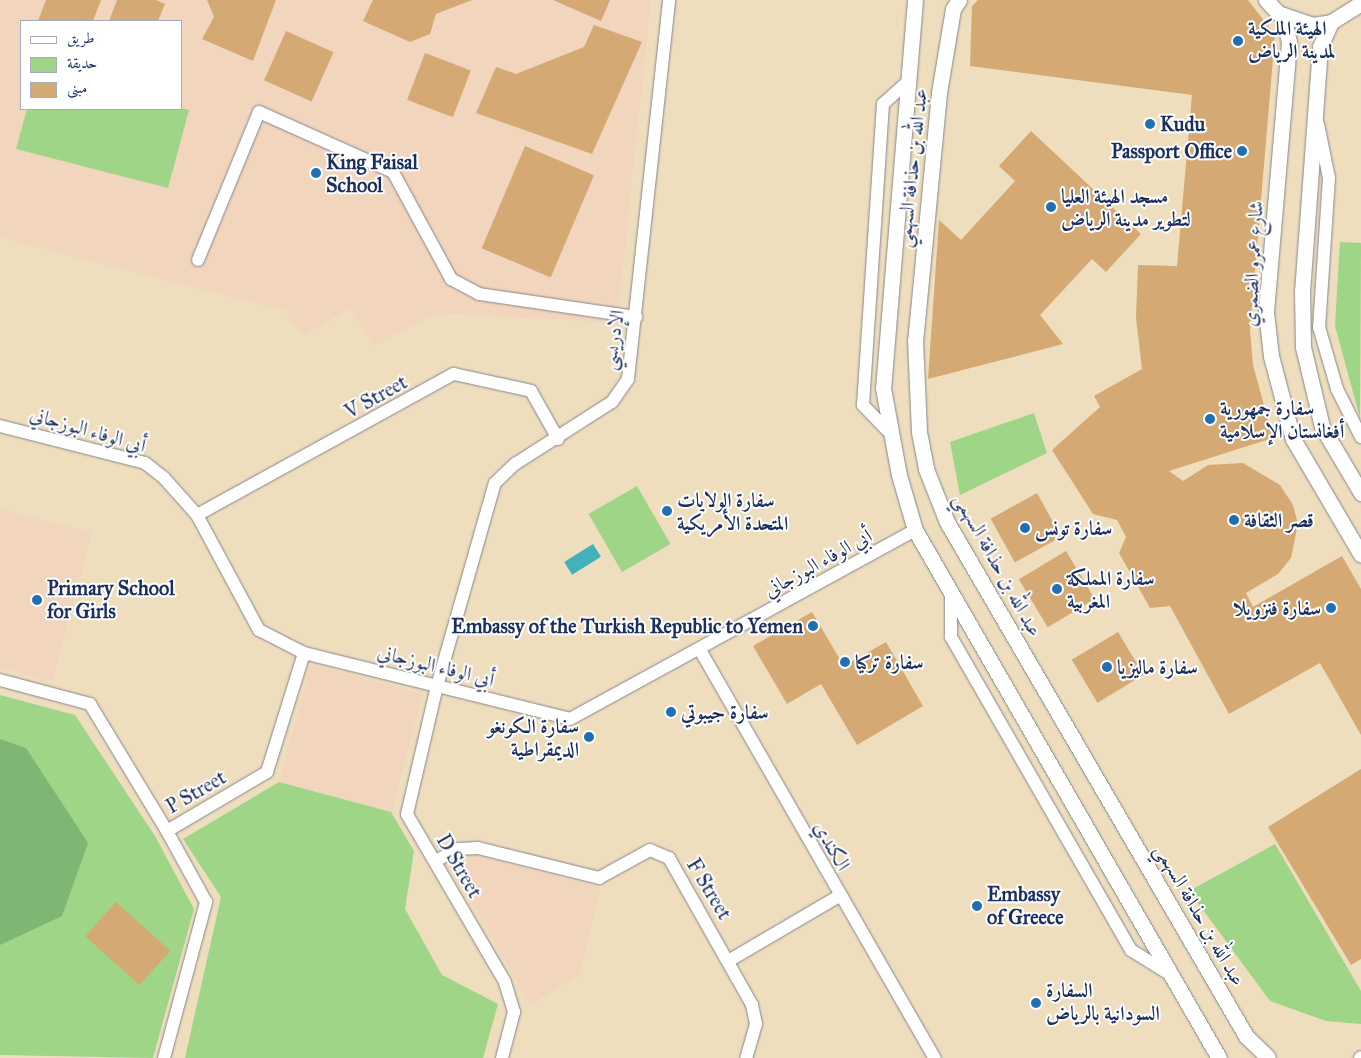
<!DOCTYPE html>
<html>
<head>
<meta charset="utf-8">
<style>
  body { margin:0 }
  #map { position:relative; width:1361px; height:1058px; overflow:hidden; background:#efdebd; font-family:"IM FELL Great Primer",Amiri,serif }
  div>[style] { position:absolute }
  .built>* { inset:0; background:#f2d5bd; transform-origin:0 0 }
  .green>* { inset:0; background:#9ed587; transform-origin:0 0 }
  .forest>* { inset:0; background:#7eb674 }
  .water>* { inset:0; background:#41b1ba; transform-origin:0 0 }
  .building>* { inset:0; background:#d4a973; transform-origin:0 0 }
  .roads { filter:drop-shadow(0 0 1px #85868e) drop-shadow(0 0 1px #85868e) }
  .minor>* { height:12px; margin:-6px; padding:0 6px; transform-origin:6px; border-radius:6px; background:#fff }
  .tertiary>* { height:15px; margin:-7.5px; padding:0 7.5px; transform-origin:7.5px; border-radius:7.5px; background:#fff }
  .dots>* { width:14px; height:14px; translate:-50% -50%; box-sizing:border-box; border:2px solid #fff; border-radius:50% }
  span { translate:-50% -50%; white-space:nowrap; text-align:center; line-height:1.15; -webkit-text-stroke:4px #fff; paint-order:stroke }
  .poi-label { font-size:20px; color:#1b2f5e; font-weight:700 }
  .left { translate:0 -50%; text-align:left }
  .right { translate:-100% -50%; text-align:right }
  .street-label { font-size:20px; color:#1b2f5e }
  .legend { position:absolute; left:20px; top:20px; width:162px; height:90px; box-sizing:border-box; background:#fff; border:1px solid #a4acbf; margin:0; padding:6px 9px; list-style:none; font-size:15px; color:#1b2f5e }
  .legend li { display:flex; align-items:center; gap:10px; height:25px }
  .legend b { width:25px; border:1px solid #a4acbf }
</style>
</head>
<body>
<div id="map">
  <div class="built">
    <div style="clip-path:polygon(evenodd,0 0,651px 0,617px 323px,438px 313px,374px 346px,351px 308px,304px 335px,283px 310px,0 238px,0 0,21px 21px,181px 21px,181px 109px,21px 109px,21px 21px)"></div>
    <div style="clip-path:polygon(0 509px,92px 533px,52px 681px,0 667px)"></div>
    <div style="left:311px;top:664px;width:116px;height:122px;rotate:15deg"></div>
    <div style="clip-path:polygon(475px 855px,600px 888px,580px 975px,530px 1005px,452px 867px)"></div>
  </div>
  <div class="green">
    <div style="clip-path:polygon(181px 108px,189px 110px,168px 188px,16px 149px,27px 109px)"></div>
    <div style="clip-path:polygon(1340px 242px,1361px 243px,1360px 418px,1335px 326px)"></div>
    <div style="clip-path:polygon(1034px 413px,1047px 453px,960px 495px,950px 442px)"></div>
    <div style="left:637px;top:486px;width:67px;height:56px;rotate:60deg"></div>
    <div style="clip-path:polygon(0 695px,75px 715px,155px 836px,194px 909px,153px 1058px,0 1055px)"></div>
    <div style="clip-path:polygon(279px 782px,391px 812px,414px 851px,405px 909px,442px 975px,498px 1004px,483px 1058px,185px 1058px,221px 897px,183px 839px)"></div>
    <div style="clip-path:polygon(1275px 844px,1361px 991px,1361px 1024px,1326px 1021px,1270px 1001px,1189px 891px)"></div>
  </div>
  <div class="forest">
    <div style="clip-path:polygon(0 739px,26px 748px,88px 843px,62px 916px,0 945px)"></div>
  </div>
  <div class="water">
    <div style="left:593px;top:544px;width:15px;height:34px;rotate:58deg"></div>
  </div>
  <div class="building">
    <div style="clip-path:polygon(46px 0,101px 0,93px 21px,38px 21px)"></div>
    <div style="clip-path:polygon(117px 0,156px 0,165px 4px,158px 21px,109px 21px)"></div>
    <div style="clip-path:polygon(207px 0,276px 0,253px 61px,202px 39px,214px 17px)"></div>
    <div style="clip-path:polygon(373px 0,472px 0,436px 14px,430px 34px,410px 42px,363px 21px)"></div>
    <div style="clip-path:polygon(553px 0,610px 0,601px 21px)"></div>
    <div style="clip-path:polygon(978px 0,1248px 0,1275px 35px,1250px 330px,1253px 365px,1273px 438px,1169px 471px,1183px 481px,1208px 465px,1243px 463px,1280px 485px,1293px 505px,1298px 524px,1291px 558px,1278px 574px,1246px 593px,1253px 607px,1342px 556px,1361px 589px,1361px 735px,1320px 663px,1229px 714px,1170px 606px,1150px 608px,1119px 553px,1126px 537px,1117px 520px,1093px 514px,1052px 450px,1100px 407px,1094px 396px,1142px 369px,1136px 318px,1138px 265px,1177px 266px,1192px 95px,970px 66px,972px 6px)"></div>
    <div style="clip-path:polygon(594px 25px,642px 42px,592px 154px,476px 113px,496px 67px,516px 74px,584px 47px)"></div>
    <div style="left:286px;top:31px;width:52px;height:54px;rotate:24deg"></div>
    <div style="left:425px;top:53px;width:49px;height:50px;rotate:21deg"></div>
    <div style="clip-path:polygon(1031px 131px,1141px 234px,1106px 272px,1092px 259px,1040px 315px,1063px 344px,928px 379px,939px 220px,961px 240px,1015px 181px,999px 166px)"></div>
    <div style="left:525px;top:146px;width:75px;height:111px;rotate:23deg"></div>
    <div style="left:1037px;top:493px;width:50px;height:53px;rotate:61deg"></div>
    <div style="left:1066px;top:551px;width:56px;height:55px;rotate:59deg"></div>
    <div style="clip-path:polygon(812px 612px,844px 666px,886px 642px,923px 706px,857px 745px,821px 684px,787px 704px,753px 646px)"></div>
    <div style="left:1118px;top:632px;width:50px;height:54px;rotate:59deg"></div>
    <div style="clip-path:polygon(1361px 769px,1361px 959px,1351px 965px,1268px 827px)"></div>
    <div style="left:116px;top:902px;width:73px;height:46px;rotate:42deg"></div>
  </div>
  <div class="roads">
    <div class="minor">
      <div style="left:1318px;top:124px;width:55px;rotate:78.5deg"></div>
      <div style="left:1329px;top:178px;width:149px;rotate:93.8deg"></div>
      <div style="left:1319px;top:327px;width:65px;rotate:73.8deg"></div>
      <div style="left:1337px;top:389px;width:54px;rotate:63.4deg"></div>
      <div style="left:198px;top:260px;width:160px;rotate:-67.6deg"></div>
      <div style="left:259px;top:112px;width:147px;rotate:24.1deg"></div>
      <div style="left:393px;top:172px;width:122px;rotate:61.5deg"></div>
      <div style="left:451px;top:279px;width:32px;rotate:28deg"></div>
      <div style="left:479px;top:294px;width:159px;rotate:8.3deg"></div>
      <div style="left:0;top:426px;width:150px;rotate:14.3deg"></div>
      <div style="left:145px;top:463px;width:24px;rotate:38deg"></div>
      <div style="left:164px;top:478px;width:50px;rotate:48.3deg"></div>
      <div style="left:197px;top:515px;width:131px;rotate:61.7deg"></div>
      <div style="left:259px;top:630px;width:51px;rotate:27.1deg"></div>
      <div style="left:304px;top:653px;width:274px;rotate:13.9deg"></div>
      <div style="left:570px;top:719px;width:393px;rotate:-28.7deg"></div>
      <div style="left:887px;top:430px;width:35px;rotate:-134deg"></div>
      <div style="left:863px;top:405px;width:302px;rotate:-86.2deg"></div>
      <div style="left:883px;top:104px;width:36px;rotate:-42deg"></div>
      <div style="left:197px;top:515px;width:293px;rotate:-28.8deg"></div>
      <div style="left:454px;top:374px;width:79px;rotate:12.4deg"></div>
      <div style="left:531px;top:391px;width:55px;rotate:60.6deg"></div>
      <div style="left:951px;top:591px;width:46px;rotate:90deg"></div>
      <div style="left:951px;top:637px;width:361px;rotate:60.1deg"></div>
      <div style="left:1131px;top:950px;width:47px;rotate:32deg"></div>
      <div style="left:700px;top:650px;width:471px;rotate:60.1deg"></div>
      <div style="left:0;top:680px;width:93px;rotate:14.9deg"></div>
      <div style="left:90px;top:704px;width:149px;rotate:58.8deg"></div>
      <div style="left:167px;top:831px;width:116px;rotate:-30.5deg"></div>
      <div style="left:267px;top:772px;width:125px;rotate:-72.7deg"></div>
      <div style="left:435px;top:861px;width:27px;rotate:-27deg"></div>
      <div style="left:459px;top:849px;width:19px;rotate:-3deg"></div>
      <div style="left:478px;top:848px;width:125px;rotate:13.9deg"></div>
      <div style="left:599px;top:878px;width:58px;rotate:-28.8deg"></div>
      <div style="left:650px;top:850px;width:21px;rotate:23deg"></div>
      <div style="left:669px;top:858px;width:169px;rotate:60.5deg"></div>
      <div style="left:752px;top:1005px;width:19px;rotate:78deg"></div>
      <div style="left:756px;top:1024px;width:35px;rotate:106deg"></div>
      <div style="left:730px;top:960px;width:126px;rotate:-30.4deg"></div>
      <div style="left:164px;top:1058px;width:162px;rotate:-74.9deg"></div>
      <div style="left:206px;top:902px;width:81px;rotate:-118.8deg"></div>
      <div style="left:502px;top:1058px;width:48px;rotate:-75.4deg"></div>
      <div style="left:514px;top:1012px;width:31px;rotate:-107deg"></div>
      <div style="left:505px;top:982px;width:194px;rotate:-120.3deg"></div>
      <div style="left:407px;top:814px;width:131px;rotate:-76.8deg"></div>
      <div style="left:437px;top:686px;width:211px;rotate:-74.1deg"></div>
      <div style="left:495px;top:483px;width:28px;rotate:-44deg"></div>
      <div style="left:515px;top:464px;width:115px;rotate:-32.6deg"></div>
      <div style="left:612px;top:402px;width:28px;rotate:-55deg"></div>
      <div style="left:628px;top:379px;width:381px;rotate:-83.8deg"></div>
      <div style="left:1360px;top:1058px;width:1px;rotate:-45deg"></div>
    </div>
    <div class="tertiary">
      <div style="left:915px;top:0;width:389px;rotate:94.7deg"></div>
      <div style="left:883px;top:388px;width:88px;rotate:79.6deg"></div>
      <div style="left:899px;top:475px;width:57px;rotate:73.8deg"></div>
      <div style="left:915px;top:530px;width:609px;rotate:60.07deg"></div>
      <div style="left:959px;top:0;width:11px;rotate:124deg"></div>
      <div style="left:953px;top:9px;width:85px;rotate:99.5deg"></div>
      <div style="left:939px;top:93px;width:248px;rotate:95.5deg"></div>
      <div style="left:915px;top:340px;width:92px;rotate:87.5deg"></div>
      <div style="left:919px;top:432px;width:38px;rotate:79deg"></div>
      <div style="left:926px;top:469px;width:57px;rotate:68.4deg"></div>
      <div style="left:947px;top:522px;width:595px;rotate:59.81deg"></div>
      <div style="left:1246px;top:1036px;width:30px;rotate:44deg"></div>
      <div style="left:1266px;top:0;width:18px;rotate:47deg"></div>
      <div style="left:1278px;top:13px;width:37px;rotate:19deg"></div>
      <div style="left:1313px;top:25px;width:18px;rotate:-9deg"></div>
      <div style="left:1331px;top:22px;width:36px;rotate:-32deg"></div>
      <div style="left:1283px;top:16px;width:28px;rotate:77deg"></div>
      <div style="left:1289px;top:43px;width:270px;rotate:94.9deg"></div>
      <div style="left:1266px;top:312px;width:44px;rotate:83.5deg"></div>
      <div style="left:1271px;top:356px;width:86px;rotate:75.2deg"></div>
      <div style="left:1293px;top:439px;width:134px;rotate:59.6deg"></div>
      <div style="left:1331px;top:22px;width:27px;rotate:114deg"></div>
      <div style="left:1320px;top:47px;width:244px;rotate:94.2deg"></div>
      <div style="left:1302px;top:290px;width:57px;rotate:89deg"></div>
      <div style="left:1303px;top:347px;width:82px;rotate:76.6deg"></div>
      <div style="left:1322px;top:427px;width:77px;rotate:59.4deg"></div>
    </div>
  </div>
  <div class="dots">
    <div style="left:1238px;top:41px;background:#1f6fb2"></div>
    <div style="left:1150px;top:124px;background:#1f6fb2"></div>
    <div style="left:1242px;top:151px;background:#1f6fb2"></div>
    <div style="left:316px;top:173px;background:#1f6fb2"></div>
    <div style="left:1051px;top:207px;background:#1f6fb2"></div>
    <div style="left:1210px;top:419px;background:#1f6fb2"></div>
    <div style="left:667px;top:511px;background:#1f6fb2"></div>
    <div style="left:1234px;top:520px;background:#1f6fb2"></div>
    <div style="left:1025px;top:528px;background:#1f6fb2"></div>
    <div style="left:1057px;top:589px;background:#1f6fb2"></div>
    <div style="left:37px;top:600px;background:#1f6fb2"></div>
    <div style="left:1331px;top:608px;background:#1f6fb2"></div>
    <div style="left:813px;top:626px;background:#1f6fb2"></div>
    <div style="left:845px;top:662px;background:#1f6fb2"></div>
    <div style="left:1107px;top:667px;background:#1f6fb2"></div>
    <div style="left:671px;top:712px;background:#1f6fb2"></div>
    <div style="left:589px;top:737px;background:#1f6fb2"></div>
    <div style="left:977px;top:906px;background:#1f6fb2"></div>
    <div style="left:1036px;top:1003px;background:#1f6fb2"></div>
  </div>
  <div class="poi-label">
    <span class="left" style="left:1248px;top:40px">الهيئة الملكية<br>لمدينة الرياض</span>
    <span class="left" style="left:1160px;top:124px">Kudu</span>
    <span class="right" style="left:1232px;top:151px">Passport Office</span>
    <span class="left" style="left:326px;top:174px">King Faisal<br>School</span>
    <span class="left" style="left:1061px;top:208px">مسجد الهيئة العليا<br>لتطوير مدينة الرياض</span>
    <span class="left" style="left:1220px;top:420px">سفارة جمهورية<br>أفغانستان الإسلامية</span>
    <span class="left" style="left:677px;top:512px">سفارة الولايات<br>المتحدة الأمريكية</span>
    <span class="left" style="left:1244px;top:520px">قصر الثقافة</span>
    <span class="left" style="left:1035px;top:528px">سفارة تونس</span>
    <span class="left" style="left:1067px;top:590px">سفارة المملكة<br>المغربية</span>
    <span class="left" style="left:47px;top:600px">Primary School<br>for Girls</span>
    <span class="right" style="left:1321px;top:608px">سفارة فنزويلا</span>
    <span class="right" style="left:803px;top:626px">Embassy of the Turkish Republic to Yemen</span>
    <span class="left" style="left:855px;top:662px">سفارة تركيا</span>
    <span class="left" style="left:1117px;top:667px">سفارة ماليزيا</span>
    <span class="left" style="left:681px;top:712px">سفارة جيبوتي</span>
    <span class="right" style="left:579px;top:738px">سفارة الكونغو<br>الديمقراطية</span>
    <span class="left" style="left:987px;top:906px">Embassy<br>of Greece</span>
    <span class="left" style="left:1046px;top:1002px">السفارة<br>السودانية بالرياض</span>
  </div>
  <div class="street-label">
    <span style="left:912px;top:168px;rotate:-84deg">عبد الله بن حذافة السهمي</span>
    <span style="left:1253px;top:264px;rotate:-87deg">شارع عمرو الضمري</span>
    <span style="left:613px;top:340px;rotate:-81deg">الإدريسي</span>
    <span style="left:376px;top:397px;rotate:-29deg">V Street</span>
    <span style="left:88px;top:430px;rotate:16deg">أبي الوفاء البوزجاني</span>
    <span style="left:818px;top:563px;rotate:-29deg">أبي الوفاء البوزجاني</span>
    <span style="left:998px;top:565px;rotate:61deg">عبد الله بن حذافة السهمي</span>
    <span style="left:436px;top:666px;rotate:14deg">أبي الوفاء البوزجاني</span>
    <span style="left:196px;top:792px;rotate:-30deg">P Street</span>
    <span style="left:832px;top:846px;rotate:61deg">الكندي</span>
    <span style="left:459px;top:866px;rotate:60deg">D Street</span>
    <span style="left:709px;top:889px;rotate:59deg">F Street</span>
    <span style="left:1200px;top:915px;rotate:60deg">عبد الله بن حذافة السهمي</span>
  </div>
  <ul class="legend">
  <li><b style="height:6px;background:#fff"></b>طريق</li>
  <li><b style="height:14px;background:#9ed587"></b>حديقة</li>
  <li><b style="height:14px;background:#d4a973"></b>مبنى</li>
  </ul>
</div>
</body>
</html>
